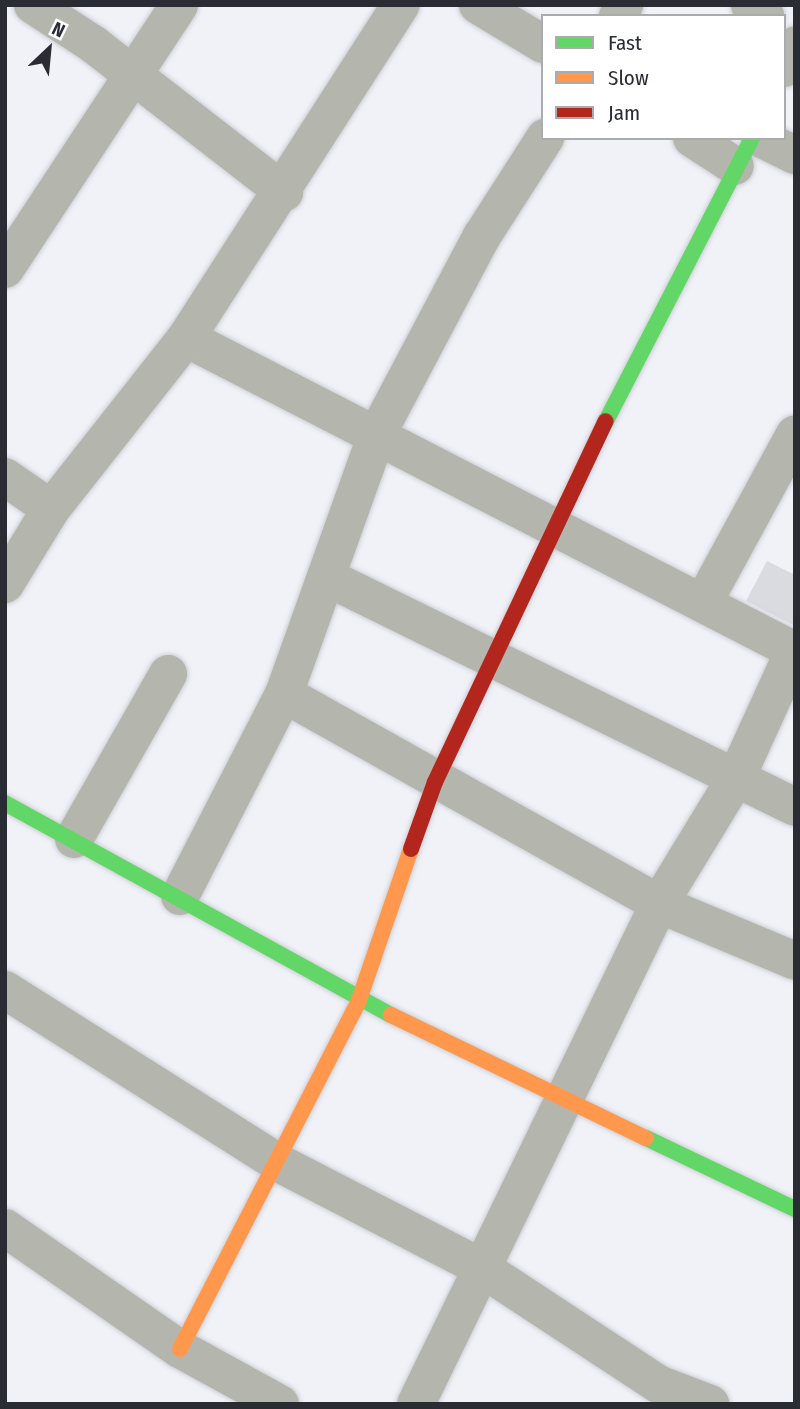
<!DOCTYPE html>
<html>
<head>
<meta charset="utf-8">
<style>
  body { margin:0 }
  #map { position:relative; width:800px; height:1409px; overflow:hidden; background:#f0f2f8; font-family:"Fira Sans Condensed",sans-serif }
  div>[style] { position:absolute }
  .building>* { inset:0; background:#d9dbe1 }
  .roads { filter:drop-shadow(0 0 2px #cdcfd4) drop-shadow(0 0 2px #cdcfd4) }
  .street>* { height:38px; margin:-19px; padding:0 19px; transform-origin:19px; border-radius:19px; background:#b4b6ae }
  .fast>* { height:16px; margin:-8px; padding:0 8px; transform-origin:8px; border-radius:8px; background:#63d668 }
  .slow>* { height:16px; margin:-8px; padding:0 8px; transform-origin:8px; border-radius:8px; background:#ff974d }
  .jam>* { height:16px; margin:-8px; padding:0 8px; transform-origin:8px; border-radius:8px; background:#b3261e }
  span { translate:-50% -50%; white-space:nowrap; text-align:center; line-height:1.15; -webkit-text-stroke:5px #fff; paint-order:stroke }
  .frame { position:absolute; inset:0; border:7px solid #2a2c33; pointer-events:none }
  .legend { position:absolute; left:541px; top:14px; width:245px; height:126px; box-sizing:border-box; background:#fff; border:2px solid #aaabad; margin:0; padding:9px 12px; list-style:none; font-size:21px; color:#2a2c33 }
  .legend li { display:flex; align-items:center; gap:14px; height:35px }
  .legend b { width:35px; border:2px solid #aaabad }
  .north { position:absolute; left:14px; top:14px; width:70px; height:70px; -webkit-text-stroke:5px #fff; paint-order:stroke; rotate:26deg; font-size:19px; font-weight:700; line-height:28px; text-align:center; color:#2a2c33 }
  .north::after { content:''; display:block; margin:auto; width:24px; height:32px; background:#2a2c33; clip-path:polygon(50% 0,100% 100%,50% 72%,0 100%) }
</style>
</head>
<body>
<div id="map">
  <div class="building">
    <div style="clip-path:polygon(767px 561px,795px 575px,795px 626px,746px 601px)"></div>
  </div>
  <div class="roads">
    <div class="street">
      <div style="left:33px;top:5px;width:72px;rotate:33deg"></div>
      <div style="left:93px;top:44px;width:242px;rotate:37.8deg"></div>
      <div style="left:478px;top:5px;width:76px;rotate:31deg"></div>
      <div style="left:750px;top:5px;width:19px;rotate:36deg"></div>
      <div style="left:618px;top:16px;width:13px;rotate:-61deg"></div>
      <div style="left:784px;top:68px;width:25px;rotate:-64deg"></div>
      <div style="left:692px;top:138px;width:51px;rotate:33.1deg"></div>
      <div style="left:760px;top:138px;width:39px;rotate:26deg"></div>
      <div style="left:5px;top:269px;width:316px;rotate:-56.6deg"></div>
      <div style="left:186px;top:338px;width:685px;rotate:27.2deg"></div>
      <div style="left:5px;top:477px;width:56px;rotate:34.8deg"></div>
      <div style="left:326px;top:577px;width:522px;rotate:26.12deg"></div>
      <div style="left:5px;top:584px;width:88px;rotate:-58.5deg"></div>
      <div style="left:51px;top:509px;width:218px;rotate:-51.7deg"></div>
      <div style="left:186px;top:338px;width:396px;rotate:-57.2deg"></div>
      <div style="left:703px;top:603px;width:192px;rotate:-61.4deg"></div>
      <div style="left:284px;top:694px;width:430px;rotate:29.2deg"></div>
      <div style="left:659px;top:904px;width:147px;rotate:22.7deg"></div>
      <div style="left:74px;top:839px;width:190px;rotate:-60.3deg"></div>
      <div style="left:180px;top:896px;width:227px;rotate:-62.8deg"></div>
      <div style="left:284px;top:694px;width:276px;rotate:-70.3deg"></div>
      <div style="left:377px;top:434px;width:224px;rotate:-62.1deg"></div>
      <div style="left:482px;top:236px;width:117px;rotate:-57.3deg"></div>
      <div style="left:5px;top:990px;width:320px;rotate:32.3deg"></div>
      <div style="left:275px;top:1161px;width:231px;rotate:27.3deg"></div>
      <div style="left:480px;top:1267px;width:213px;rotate:33.3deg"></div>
      <div style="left:658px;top:1384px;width:56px;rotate:21deg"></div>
      <div style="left:5px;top:1228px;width:213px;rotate:34.7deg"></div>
      <div style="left:180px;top:1349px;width:114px;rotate:28.8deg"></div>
      <div style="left:416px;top:1404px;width:556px;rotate:-64.08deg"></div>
      <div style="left:659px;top:904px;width:150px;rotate:-58.6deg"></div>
      <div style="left:737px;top:776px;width:137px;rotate:-65.5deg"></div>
    </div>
    <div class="fast">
      <div style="left:606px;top:421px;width:318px;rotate:-62.7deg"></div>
      <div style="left:5px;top:803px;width:440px;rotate:28.8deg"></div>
      <div style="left:646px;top:1138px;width:165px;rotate:25.5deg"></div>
    </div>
    <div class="slow">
      <div style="left:391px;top:1015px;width:283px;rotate:25.8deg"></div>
      <div style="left:180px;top:1349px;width:392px;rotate:-62.8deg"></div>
      <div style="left:359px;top:1000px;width:160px;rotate:-71deg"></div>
    </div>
    <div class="jam">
      <div style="left:411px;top:849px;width:71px;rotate:-70.3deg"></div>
      <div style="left:435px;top:782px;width:399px;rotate:-64.7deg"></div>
    </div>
  </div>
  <div class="frame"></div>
  <ul class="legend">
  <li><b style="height:9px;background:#63d668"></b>Fast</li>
  <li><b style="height:9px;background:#ff974d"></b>Slow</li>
  <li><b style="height:9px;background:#b3261e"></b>Jam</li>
  </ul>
  <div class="north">N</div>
</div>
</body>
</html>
